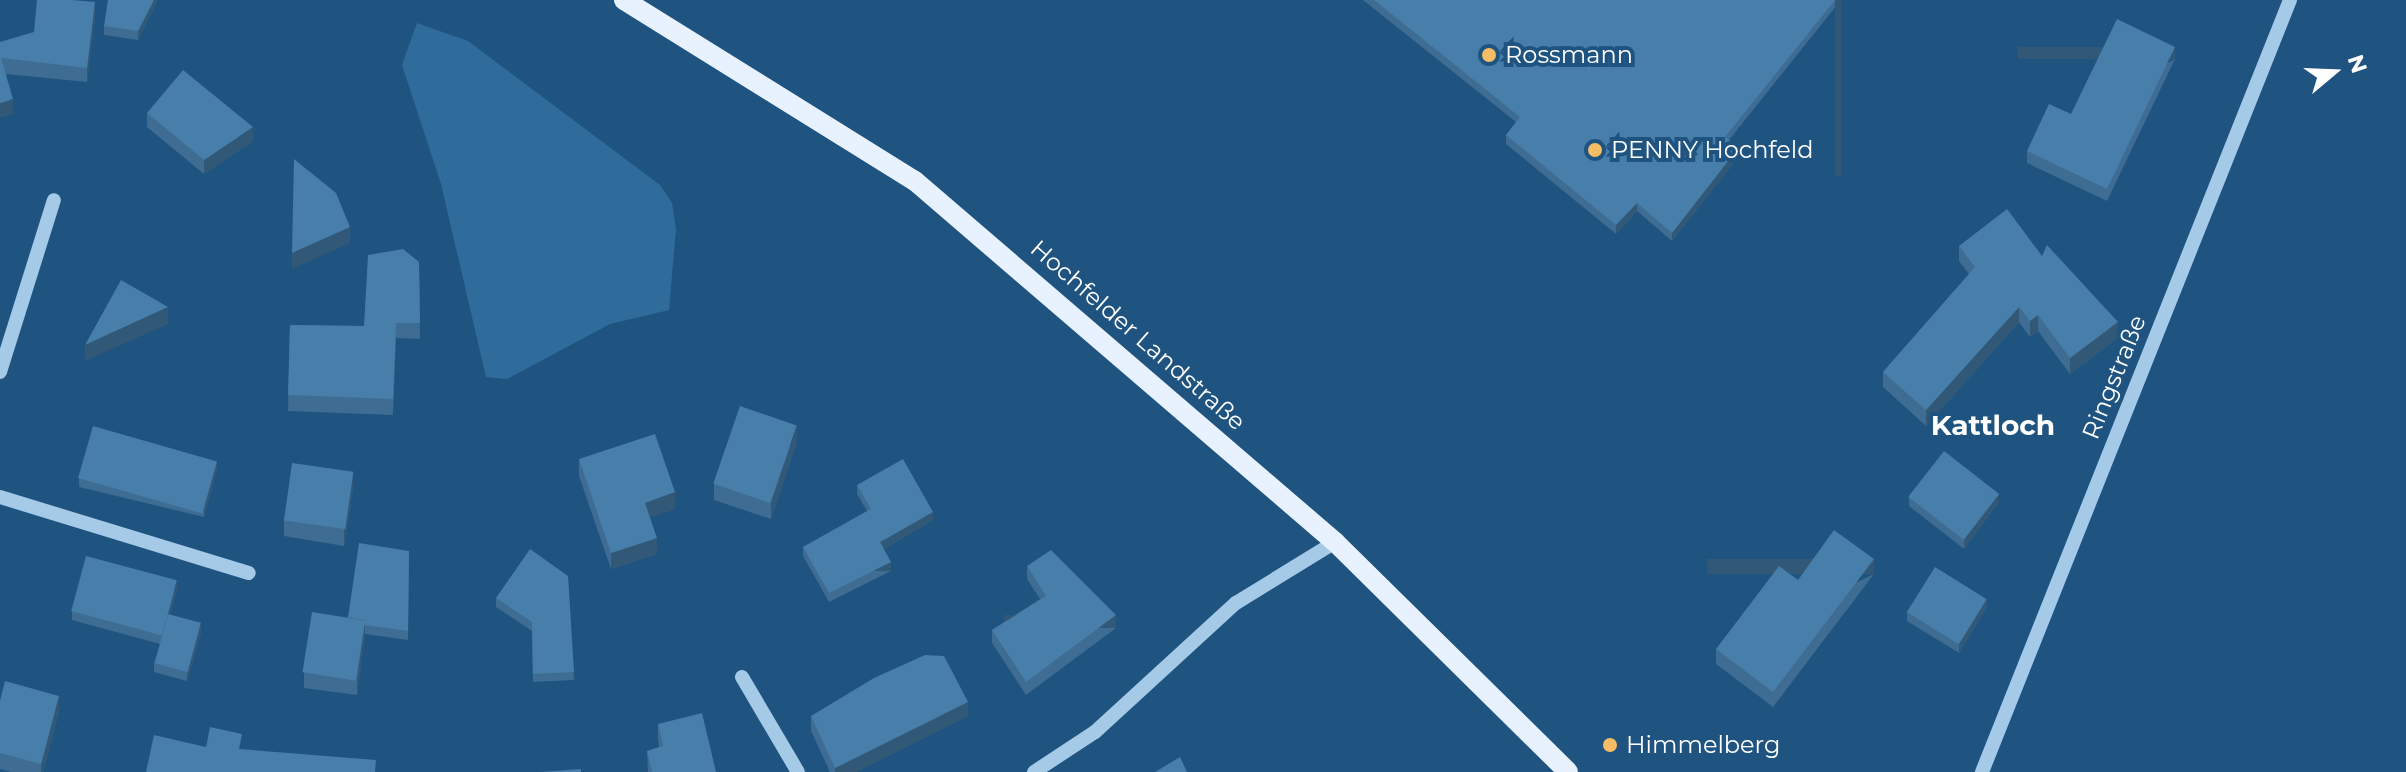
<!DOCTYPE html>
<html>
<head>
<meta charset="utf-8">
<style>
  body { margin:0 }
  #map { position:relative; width:2406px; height:772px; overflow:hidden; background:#1f5380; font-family:Montserrat,sans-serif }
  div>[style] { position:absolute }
  .green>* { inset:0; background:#2f6c9c }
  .minor>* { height:14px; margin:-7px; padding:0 7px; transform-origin:7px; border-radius:7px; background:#a5cae8 }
  .major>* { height:20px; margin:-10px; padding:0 10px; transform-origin:10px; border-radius:10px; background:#e7f2fe }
  .wall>* { inset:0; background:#3e6c92 }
  .shaded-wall>* { inset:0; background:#325877; transform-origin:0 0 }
  .building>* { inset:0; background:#487eaa; transform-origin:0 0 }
  .dots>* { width:22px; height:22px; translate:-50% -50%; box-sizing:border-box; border:4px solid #1f5380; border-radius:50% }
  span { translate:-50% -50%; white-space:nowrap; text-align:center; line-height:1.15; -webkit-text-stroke:8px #1f5380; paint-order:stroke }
  .poi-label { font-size:24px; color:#fff }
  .left { translate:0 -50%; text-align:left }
  .street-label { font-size:24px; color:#fff }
  .quarter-label { font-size:28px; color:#fff; font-weight:700 }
  .north { position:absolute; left:2294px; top:32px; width:80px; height:80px; -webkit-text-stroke:6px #1f5380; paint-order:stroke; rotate:71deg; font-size:22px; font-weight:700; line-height:32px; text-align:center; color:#fff }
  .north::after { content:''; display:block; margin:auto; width:28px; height:36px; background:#fff; clip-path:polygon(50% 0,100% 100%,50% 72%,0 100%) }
</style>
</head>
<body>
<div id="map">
  <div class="green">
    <div style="clip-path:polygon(417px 23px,468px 41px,660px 185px,672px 203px,676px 229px,669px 310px,610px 324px,507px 379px,486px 377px,441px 184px,402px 65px)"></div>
  </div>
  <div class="minor">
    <div style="left:0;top:372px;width:180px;rotate:-72.6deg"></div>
    <div style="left:0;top:497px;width:260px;rotate:17deg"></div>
    <div style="left:742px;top:677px;width:110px;rotate:59.5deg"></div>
    <div style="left:1034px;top:772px;width:73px;rotate:-33.3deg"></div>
    <div style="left:1095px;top:732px;width:191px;rotate:-42.5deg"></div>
    <div style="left:1236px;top:603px;width:116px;rotate:-31.6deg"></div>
    <div style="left:1982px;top:772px;width:831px;rotate:-68.25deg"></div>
  </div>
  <div class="major">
    <div style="left:624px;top:0;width:343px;rotate:31.9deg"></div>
    <div style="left:915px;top:181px;width:554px;rotate:40.68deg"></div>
    <div style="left:1335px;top:542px;width:327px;rotate:44.6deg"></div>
  </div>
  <div class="wall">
    <div style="clip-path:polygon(158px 0,138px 40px,104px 35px,104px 26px)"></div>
    <div style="clip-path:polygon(1363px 0,1841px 0,1729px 140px,1739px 156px,1672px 241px,1637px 211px,1616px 234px,1506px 144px,1506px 135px,1516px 122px)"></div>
    <div style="clip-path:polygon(95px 17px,87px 82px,6px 74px,13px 114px,0 117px,0 42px)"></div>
    <div style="clip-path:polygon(2175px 59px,2107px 201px,2027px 163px,2027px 151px,2071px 114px)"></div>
    <div style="clip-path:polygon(147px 113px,253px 141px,204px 174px,147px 127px)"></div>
    <div style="clip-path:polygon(1959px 246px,2042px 256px,2118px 338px,2070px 374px,2038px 331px,2030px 337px,2019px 322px,1926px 426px,1883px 387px,1883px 372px,1969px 274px,1959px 261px)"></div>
    <div style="clip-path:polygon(419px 262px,420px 339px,396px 338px,393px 415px,288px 411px,290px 325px,364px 326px)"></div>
    <div style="clip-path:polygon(797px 442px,771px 519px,714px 500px,714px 484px)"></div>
    <div style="clip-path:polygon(579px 459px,675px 509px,650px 517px,657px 554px,611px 569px,579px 476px)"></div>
    <div style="clip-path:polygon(217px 469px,204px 517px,79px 487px,79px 478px)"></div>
    <div style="clip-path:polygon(857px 485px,933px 520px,884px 549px,891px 571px,829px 602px,803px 556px,803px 547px,867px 511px,857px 494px)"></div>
    <div style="clip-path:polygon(353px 488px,344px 546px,284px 536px,284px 520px)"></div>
    <div style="clip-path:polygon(1909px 497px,1999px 502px,1964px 549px,1909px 506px)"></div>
    <div style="clip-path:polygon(409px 551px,408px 640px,365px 634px,357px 695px,304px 688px,304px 672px,348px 617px)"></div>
    <div style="clip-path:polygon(1027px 566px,1116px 628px,1026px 695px,992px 643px,992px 630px,1040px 599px,1027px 579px)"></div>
    <div style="clip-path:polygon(1874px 574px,1773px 707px,1716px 664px,1716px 649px)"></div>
    <div style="clip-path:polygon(568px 576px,574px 680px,533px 682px,532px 631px,496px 607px,496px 598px)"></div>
    <div style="clip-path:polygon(177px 589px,170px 615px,201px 632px,187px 681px,154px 672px,154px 663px,160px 644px,72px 620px,72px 611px)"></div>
    <div style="clip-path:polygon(1987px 607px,1959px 653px,1907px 621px,1907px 612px)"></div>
    <div style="clip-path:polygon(0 701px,59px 712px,43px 772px,11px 772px,0 769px)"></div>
    <div style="clip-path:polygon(811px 716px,968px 716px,856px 772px,830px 772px,811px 731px)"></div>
    <div style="clip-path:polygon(658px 724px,716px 772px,648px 772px,647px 751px,659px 747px,658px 740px)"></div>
  </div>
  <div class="shaded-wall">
    <div style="clip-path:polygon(154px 0,158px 0,138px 40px,138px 31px)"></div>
    <div style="left:1835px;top:0;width:6px;height:176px"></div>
    <div style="clip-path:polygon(95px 2px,95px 17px,87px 82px,87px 68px)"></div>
    <div style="left:2175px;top:47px;width:12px;height:157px;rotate:90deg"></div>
    <div style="clip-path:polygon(13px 99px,13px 114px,0 117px,0 103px)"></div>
    <div style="clip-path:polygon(253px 127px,253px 141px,204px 174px,204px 160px)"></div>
    <div style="clip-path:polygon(1739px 147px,1739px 156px,1672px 241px,1672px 233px)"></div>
    <div style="clip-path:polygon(1637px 203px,1637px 211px,1616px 234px,1616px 225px)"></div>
    <div style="clip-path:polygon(350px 227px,350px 243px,292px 269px,292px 253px)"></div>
    <div style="clip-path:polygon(168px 307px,168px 324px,85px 361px,85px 345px)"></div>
    <div style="clip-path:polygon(2019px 307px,2019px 322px,1926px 426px,1926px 410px)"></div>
    <div style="clip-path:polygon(2038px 315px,2038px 331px,2030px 337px,2030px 321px)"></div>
    <div style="clip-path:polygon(2118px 322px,2118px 338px,2070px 374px,2070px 358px)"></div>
    <div style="clip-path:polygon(797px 426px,797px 442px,771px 519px,771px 503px)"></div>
    <div style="clip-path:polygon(217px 461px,217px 469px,204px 517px,204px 509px)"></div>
    <div style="clip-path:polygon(353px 472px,353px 488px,344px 546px,344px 529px)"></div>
    <div style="clip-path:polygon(675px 492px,675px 509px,645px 519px,645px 503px)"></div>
    <div style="clip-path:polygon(1999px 494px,1999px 502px,1964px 549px,1964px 540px)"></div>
    <div style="clip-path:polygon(933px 512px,933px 520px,880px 551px,880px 542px)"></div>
    <div style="clip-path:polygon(657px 538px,657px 554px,611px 569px,611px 553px)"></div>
    <div style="left:1874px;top:559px;width:15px;height:167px;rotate:90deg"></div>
    <div style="left:891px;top:562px;width:9px;height:69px;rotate:90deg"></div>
    <div style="clip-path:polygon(177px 581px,177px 589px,162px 644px,162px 636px)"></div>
    <div style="clip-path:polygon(1987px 599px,1987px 607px,1959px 653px,1959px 644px)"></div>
    <div style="left:1116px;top:615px;width:13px;height:112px;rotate:90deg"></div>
    <div style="clip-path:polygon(365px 620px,365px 636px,357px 695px,357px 679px)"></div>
    <div style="clip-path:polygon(201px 623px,201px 632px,187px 681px,187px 673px)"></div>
    <div style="clip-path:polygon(59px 696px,59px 712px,43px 772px,41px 772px,41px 764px)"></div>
    <div style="clip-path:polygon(968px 702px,968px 716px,856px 772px,835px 772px,835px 768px)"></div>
  </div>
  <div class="building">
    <div style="clip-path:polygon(37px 0,72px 0,95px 2px,87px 68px,1px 58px,13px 99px,0 103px,0 42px,34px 32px)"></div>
    <div style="clip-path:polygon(108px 0,154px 0,138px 31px,104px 26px)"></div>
    <div style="clip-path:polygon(1374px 0,1835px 0,1725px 137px,1739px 147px,1672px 233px,1637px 203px,1616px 225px,1506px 135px,1520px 117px)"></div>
    <div style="clip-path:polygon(2117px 19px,2175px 47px,2107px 189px,2027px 151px,2049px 104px,2071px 114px)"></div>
    <div style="clip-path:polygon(183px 70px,253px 127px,204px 160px,147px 113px)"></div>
    <div style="clip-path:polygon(294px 159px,336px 193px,350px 227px,292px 253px)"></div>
    <div style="clip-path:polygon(2007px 209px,2042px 256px,2047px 245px,2118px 322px,2070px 358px,2038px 315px,2030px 321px,2019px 307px,1926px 410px,1883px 372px,1975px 267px,1959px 246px)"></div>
    <div style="clip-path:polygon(403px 249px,419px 262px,420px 323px,396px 323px,393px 399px,288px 395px,290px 325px,364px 326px,368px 255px)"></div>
    <div style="clip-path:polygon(121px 280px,168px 307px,85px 345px)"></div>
    <div style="left:740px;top:406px;width:60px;height:82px;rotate:19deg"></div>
    <div style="left:93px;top:426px;width:129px;height:54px;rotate:16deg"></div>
    <div style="clip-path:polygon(655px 434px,675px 492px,645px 503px,657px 538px,611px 553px,579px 459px)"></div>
    <div style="left:1944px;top:451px;width:70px;height:58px;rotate:38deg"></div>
    <div style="clip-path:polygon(903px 459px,933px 512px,880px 542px,891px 562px,829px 593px,803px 547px,871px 509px,857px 485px)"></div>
    <div style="left:292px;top:463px;width:62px;height:58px;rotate:8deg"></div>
    <div style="clip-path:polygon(1834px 530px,1874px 559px,1773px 692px,1716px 649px,1779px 566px,1798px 580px)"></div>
    <div style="clip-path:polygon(359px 543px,409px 551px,408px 631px,365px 625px,365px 620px,348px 617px)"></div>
    <div style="clip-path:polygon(530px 549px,568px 576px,574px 672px,533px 674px,532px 622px,496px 598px)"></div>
    <div style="clip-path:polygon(1051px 550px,1116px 615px,1026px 682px,992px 630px,1046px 596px,1027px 566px)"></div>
    <div style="left:86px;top:556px;width:94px;height:57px;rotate:15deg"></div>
    <div style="left:1935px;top:567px;width:61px;height:53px;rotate:32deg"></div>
    <div style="left:312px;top:612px;width:54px;height:61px;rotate:9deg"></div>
    <div style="left:168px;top:614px;width:34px;height:51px;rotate:15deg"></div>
    <div style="clip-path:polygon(925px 655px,944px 656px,968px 702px,835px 768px,811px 716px,874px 678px)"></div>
    <div style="clip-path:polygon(5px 681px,59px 696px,41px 764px,0 753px,0 701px)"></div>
    <div style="clip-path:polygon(702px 713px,716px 772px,652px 772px,647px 751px,663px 746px,658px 724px)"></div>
    <div style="clip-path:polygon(210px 727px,242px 734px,239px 749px,376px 760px,375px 772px,146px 772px,154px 735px,206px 747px)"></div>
    <div style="clip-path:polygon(1180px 757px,1187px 772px,1155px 772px)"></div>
    <div style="clip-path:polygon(581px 769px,581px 772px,540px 772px)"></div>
  </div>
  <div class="dots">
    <div style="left:1489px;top:55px;background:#f6bd65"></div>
    <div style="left:1595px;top:150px;background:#f6bd65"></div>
    <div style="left:1610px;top:745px;background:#f6bd65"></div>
  </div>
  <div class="poi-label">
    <span class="left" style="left:1505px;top:55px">Rossmann</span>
    <span class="left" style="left:1611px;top:150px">PENNY Hochfeld</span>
    <span class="left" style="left:1626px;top:745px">Himmelberg</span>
  </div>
  <div class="street-label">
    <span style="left:1138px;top:335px;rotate:41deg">Hochfelder Landstraße</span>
    <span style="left:2114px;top:377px;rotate:-68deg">Ringstraße</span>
  </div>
  <div class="quarter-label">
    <span style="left:1993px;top:425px">Kattloch</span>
  </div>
  <div class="north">N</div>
</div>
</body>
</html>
